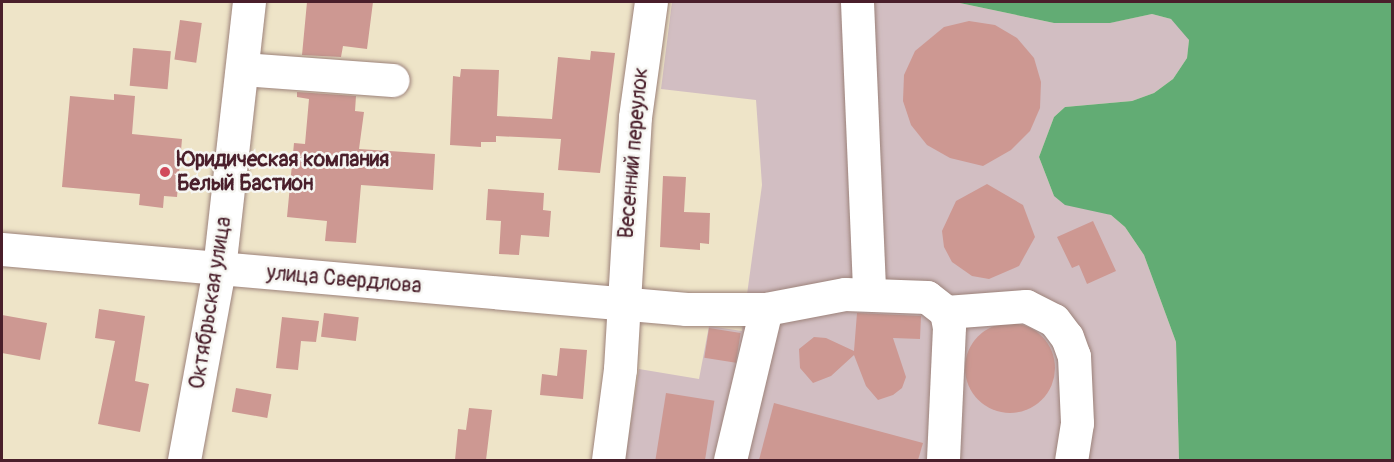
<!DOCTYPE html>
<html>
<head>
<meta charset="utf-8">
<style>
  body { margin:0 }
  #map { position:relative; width:1394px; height:462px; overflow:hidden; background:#eee4c8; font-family:Pangolin,sans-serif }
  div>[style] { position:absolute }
  .industrial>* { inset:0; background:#d2bec2 }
  .forest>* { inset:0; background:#62ac74 }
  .building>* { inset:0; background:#cd9892; transform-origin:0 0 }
  .round { border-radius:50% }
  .roads { filter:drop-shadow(0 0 2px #9c827a) drop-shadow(0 0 2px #9c827a) }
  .minor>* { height:33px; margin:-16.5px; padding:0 16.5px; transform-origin:16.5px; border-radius:16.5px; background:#fff }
  .dots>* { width:16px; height:16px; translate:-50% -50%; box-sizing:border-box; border:3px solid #f6f6f2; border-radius:50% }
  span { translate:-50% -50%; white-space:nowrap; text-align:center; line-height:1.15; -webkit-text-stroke:5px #f6f6f2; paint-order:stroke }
  .street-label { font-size:21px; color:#4a1f2b }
  .poi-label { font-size:21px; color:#4a1f2b; font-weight:700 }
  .left { translate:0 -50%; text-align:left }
  .frame { position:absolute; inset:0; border:3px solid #4a1f2b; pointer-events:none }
</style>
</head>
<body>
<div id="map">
  <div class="industrial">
    <div style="clip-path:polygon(672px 2px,955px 2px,1054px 23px,1109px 23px,1152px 14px,1171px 19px,1183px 29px,1189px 40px,1187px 58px,1173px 79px,1154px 93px,1132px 101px,1065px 107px,1054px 117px,1039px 157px,1054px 196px,1111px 215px,1125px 227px,1144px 255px,1176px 342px,1179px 460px,625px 460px,639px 369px,699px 379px,709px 326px,742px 331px,762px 185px,756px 100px,661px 89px)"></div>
  </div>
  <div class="forest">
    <div style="clip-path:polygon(955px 2px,1392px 2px,1392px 460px,1179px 460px,1176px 342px,1144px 255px,1125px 227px,1111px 215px,1065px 205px,1054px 196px,1039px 157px,1054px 117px,1065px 107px,1132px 101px,1154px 93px,1173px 79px,1187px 58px,1189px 40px,1171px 19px,1152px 14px,1110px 23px,1054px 23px)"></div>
  </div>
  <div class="building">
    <div style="clip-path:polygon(307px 2px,373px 2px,367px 49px,343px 46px,341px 57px,302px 55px)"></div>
    <div style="left:180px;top:20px;width:22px;height:40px;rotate:8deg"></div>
    <div style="clip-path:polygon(969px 21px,995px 25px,1017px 38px,1034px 58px,1041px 82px,1040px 108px,1030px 131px,1011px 150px,983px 166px,950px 158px,927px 145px,911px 125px,903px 101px,904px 75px,915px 51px,944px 27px)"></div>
    <div style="left:133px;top:48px;width:38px;height:38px;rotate:5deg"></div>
    <div style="clip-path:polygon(591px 51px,615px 53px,600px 173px,558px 170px,561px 139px,496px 136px,496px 142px,481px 142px,481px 147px,450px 145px,453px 76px,460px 77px,461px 69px,499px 70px,497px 116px,552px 119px,558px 57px,590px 60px)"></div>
    <div style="clip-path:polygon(297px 92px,356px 96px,355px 111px,364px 112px,359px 149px,435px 154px,433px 190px,361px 185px,356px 243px,325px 241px,327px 221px,287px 217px,294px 143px,305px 144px,309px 99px,297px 97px)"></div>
    <div style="clip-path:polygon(114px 94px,135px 96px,132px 134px,182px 139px,177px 197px,164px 196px,163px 208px,139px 205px,140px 194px,62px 187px,70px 96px,114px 100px)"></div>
    <div style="clip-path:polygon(663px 176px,686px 177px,684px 212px,710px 213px,709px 244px,700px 243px,700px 250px,660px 247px)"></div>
    <div style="clip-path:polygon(987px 184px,1023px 205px,1035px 237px,1019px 266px,989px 279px,972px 276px,952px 262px,944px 247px,942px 231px,956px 201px)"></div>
    <div style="clip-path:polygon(488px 189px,544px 193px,543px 210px,551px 211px,549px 237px,521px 235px,519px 255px,499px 254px,501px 221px,486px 220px)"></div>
    <div style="clip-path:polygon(1093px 221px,1116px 271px,1087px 284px,1079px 265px,1072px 268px,1057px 237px)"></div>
    <div style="clip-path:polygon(99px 309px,145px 316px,135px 381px,149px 384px,140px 432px,98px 424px,115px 341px,95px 338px)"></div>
    <div style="left:324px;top:313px;width:35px;height:24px;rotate:7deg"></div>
    <div style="clip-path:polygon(857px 313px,921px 316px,920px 339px,893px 338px,906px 377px,902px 388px,893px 395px,878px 400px,866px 386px,854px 355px,831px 376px,813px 383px,800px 368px,799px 349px,814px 337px,826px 338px,854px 351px)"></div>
    <div style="clip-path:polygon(2px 315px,47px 323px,40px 360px,2px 353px)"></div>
    <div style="clip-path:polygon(282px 317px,319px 321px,316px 342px,301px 341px,298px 370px,276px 368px)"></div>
    <div class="round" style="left:965px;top:323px;width:90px;height:90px"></div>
    <div style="left:709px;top:328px;width:32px;height:30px;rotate:9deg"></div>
    <div style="clip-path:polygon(560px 348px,587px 350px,583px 399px,540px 395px,542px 374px,557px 376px)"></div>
    <div style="left:236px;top:388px;width:36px;height:24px;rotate:10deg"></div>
    <div style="left:666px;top:393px;width:49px;height:68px;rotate:9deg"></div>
    <div style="clip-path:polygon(774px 403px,923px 443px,918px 460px,759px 460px)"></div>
    <div style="clip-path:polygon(469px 408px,492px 410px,486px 460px,455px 460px,458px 429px,466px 430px)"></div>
  </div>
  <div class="roads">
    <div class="minor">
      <div style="left:857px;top:2px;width:291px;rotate:87.6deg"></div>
      <div style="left:242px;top:69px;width:151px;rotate:4.2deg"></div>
      <div style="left:2px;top:249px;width:687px;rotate:5.01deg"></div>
      <div style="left:686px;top:309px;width:80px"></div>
      <div style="left:766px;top:309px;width:80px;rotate:-10.8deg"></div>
      <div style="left:845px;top:294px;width:82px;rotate:2.1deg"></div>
      <div style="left:927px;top:297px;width:24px;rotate:38deg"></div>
      <div style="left:946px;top:312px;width:15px;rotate:79deg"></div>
      <div style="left:949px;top:327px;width:133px;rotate:92.6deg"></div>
      <div style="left:946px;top:312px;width:80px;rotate:-4.3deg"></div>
      <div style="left:1026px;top:306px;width:31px;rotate:27deg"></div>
      <div style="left:1054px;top:320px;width:21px;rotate:53deg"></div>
      <div style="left:1067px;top:337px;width:20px;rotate:70deg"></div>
      <div style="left:1074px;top:356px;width:67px;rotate:87.4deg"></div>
      <div style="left:1077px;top:423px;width:37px;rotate:99deg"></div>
      <div style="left:184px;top:460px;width:194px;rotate:-79.6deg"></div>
      <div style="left:219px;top:269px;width:269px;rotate:-83.6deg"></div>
      <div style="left:608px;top:460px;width:92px;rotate:-82.5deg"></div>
      <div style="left:620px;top:369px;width:252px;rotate:-86.6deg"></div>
      <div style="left:635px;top:117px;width:116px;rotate:-82.1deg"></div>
      <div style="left:730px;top:460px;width:155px;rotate:-76.6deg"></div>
    </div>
  </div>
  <div class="dots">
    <div style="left:165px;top:172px;background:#d1495b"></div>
  </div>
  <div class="street-label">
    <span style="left:634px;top:153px;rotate:-85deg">Весенний переулок</span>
    <span style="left:344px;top:280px;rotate:5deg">улица Свердлова</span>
    <span style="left:211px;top:303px;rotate:-81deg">Октябрьская улица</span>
  </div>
  <div class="poi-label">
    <span class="left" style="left:177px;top:172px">Юридическая компания<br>Белый Бастион</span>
  </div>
  <div class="frame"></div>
</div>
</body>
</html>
